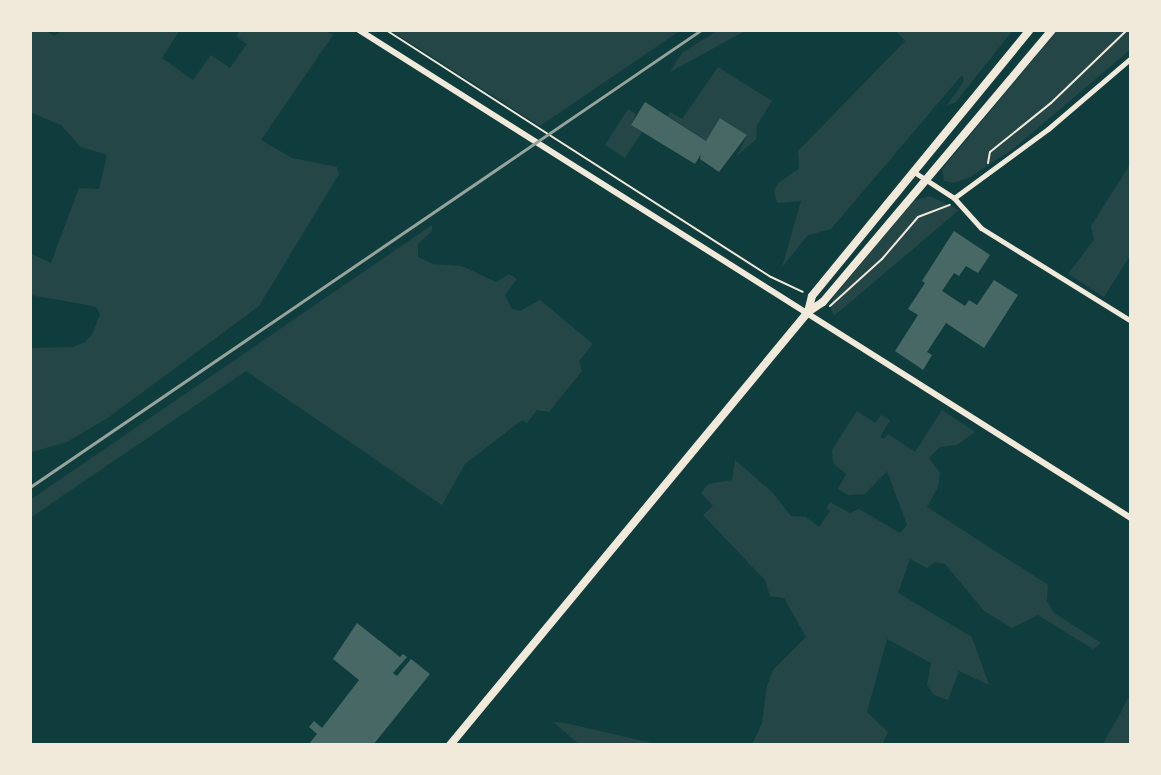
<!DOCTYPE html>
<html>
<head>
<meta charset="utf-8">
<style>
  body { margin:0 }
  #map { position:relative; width:1161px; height:775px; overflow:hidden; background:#0f3d3e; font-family:"PT Sans",sans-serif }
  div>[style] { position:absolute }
  .green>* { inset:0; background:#244646 }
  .building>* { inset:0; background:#486865 }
  .path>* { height:2px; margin:-1px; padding:0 1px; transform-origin:1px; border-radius:1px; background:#f1e9da }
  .minor>* { height:5px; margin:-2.5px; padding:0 2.5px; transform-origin:2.5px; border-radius:2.5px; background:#f1e9da }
  .tertiary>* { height:6px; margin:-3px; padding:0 3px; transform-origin:3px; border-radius:3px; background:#f1e9da }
  .primary>* { height:8px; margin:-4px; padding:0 4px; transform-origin:4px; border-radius:4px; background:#f1e9da }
  .rail>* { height:3px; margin:-1.5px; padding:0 1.5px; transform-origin:1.5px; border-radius:1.5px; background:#97a49c }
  span { translate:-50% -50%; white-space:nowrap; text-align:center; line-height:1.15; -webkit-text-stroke:6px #f1e9da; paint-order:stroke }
  .frame { position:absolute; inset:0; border:32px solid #f1e9da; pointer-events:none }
</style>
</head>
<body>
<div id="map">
  <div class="green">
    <div style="clip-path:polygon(30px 30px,45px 30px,54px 36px,63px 30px,180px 30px,162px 58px,193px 80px,211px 55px,230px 68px,247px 44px,236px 36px,241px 30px,325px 30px,333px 35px,261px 140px,292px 158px,337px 167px,339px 174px,259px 306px,109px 417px,67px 442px,32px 452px,30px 459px,30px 348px,73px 347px,85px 342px,92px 335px,100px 314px,96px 307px,88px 305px,30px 295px,30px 253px,51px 263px,79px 188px,99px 189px,107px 155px,81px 147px,61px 125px,30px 112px)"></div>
    <div style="clip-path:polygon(390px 30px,681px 30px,540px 126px)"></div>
    <div style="clip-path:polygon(718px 30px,747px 30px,670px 72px,682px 53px)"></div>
    <div style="clip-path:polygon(895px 30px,1013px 30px,955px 103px,947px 105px,964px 81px,962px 75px,831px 229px,808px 235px,782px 267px,801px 201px,777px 203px,774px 191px,778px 183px,799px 169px,798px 151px,905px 41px)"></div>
    <div style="clip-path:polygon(1058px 30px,1131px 30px,1131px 49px,1013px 149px,970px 177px,954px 183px,944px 181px,942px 169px)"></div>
    <div style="clip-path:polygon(718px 67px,772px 101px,757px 125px,756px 139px,737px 156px,747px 135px,721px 118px,706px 141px,668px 116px,670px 112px,682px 119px)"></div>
    <div style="clip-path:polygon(628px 109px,636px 114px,631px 125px,642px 132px,625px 158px,605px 145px)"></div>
    <div style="clip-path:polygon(1131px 163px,1131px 254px,1104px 297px,1068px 274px,1094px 240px,1091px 226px)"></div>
    <div style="clip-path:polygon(930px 196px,959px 210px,834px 316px,831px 309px,833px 298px,913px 201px)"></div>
    <div style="clip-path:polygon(432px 225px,432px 231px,418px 244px,418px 257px,433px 264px,462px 266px,496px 282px,509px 274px,517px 279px,505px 295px,512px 309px,520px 311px,540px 300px,593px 344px,579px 361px,582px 371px,549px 412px,537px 410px,527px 423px,522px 420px,465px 464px,442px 505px,246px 371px,30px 518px,30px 500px)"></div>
    <div style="clip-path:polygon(942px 410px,975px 432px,957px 445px,940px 447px,929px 458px,940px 473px,938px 487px,927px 507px,1048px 585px,1047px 601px,1054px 613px,1101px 643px,1093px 649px,1038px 615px,1012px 628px,984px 611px,945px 564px,935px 562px,927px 568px,910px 559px,898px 593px,972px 637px,989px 685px,959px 671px,948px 700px,934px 695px,927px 685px,931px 663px,887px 639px,867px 712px,888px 732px,882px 745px,752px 745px,762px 723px,767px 686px,773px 670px,806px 637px,784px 598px,770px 596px,765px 580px,703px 515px,713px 506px,701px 493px,708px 484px,732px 480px,735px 460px,772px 492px,791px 516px,806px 517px,819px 527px,830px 511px,826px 508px,830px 502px,850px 513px,859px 509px,900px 533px,907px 525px,887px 471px,865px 494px,848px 495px,838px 489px,846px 474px,833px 463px,832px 450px,857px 411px,875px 423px,881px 415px,890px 420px,880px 437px,884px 439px,888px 434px,915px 452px)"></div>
    <div style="clip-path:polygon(1131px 692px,1131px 745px,1102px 745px,1120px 714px)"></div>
    <div style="clip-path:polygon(553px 722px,565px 723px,661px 745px,580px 745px)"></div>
  </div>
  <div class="building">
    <div style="clip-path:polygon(645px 102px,706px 141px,720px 118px,747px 135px,719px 172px,700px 159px,701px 154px,695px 164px,631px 125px)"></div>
    <div style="clip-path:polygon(954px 231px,990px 255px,978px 273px,966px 266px,959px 276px,954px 273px,942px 291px,965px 306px,969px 300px,977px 305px,994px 280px,1018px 295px,984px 348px,946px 323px,927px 352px,932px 355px,923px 370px,895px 351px,918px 315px,908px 309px,925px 283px,922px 281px)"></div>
    <div style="clip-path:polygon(357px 623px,400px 657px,403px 654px,407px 657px,393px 673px,397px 676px,411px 659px,430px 674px,373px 745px,308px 745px,317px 734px,309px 727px,314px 721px,322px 728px,359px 680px,333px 659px)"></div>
  </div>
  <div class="path">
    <div style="left:386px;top:30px;width:457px;rotate:32.7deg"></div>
    <div style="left:771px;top:277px;width:35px;rotate:25deg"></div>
    <div style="left:988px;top:163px;width:11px;rotate:-80deg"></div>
    <div style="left:990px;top:152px;width:78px;rotate:-38.8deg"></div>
    <div style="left:1051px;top:103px;width:105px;rotate:-43.8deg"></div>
    <div style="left:830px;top:306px;width:70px;rotate:-42.1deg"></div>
    <div style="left:882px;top:259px;width:55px;rotate:-49.4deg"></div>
    <div style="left:918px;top:217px;width:34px;rotate:-21deg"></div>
  </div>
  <div class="minor">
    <div style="left:914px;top:172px;width:48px;rotate:33deg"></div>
    <div style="left:954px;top:198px;width:40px;rotate:48deg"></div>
    <div style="left:981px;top:228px;width:176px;rotate:31.8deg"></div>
    <div style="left:954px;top:198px;width:117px;rotate:-36.3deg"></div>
    <div style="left:1048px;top:129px;width:109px;rotate:-40.5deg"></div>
  </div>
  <div class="tertiary">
    <div style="left:359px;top:30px;width:913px;rotate:32.3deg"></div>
  </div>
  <div class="primary">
    <div style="left:808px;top:312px;width:16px;rotate:-76deg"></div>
    <div style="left:812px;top:296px;width:344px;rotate:-50.7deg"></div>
    <div style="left:450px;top:745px;width:562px;rotate:-50.42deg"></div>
    <div style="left:808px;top:312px;width:18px;rotate:-34deg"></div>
    <div style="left:823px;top:302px;width:356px;rotate:-49.9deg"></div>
  </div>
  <div class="rail">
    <div style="left:30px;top:487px;width:812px;rotate:-34.26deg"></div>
  </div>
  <div class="frame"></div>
</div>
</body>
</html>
